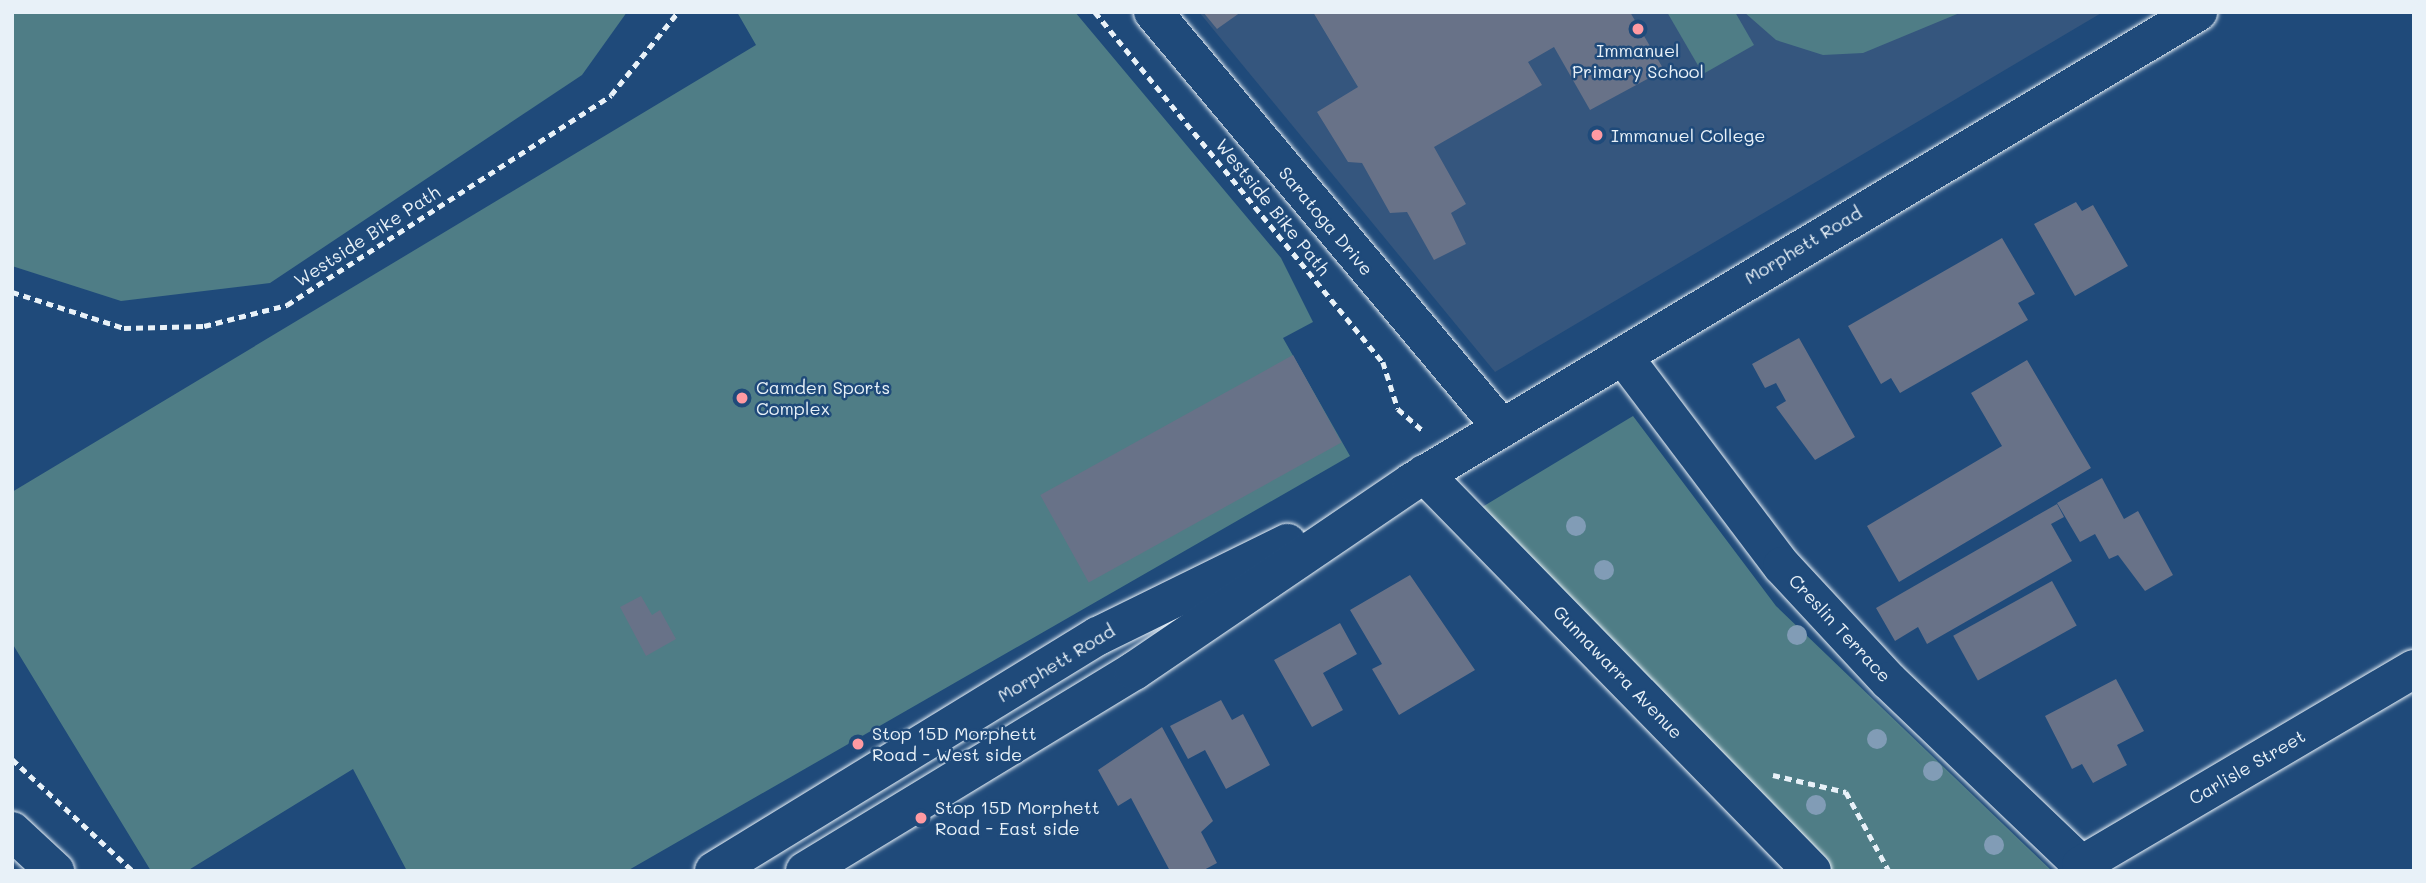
<!DOCTYPE html>
<html>
<head>
<meta charset="utf-8">
<style>
  body { margin:0 }
  #map { position:relative; width:2426px; height:883px; overflow:hidden; background:#1f4a7a; font-family:Mali,sans-serif }
  div>[style] { position:absolute }
  .built>* { inset:0; background:#35567e }
  .green>* { inset:0; background:#4f7d86 }
  .building>* { inset:0; background:#687288; transform-origin:0 0 }
  .path>* { height:4.5px; margin-top:-2.25px; transform-origin:0; background:repeating-linear-gradient(90deg,#e8f1f8 0 7px,transparent 0 12px) }
  .roads { filter:drop-shadow(0 0 2px #e8f1f8) drop-shadow(0 0 2px #e8f1f8) }
  .street>* { height:38px; margin:-19px; padding:0 19px; transform-origin:19px; border-radius:19px; background:#1f4a7a }
  .secondary>* { height:38px; margin:-19px; padding:0 19px; transform-origin:19px; border-radius:19px; background:#1f4a7a }
  .highway>* { height:38px; margin:-19px; padding:0 19px; transform-origin:19px; border-radius:19px; background:#1f4a7a }
  .trees>* { width:20px; height:20px; margin:-10px; border-radius:50%; background:#819cb6 }
  .dots>* { width:19px; height:19px; translate:-50% -50%; box-sizing:border-box; border:4px solid #1f4a7a; border-radius:50% }
  span { translate:-50% -50%; white-space:nowrap; text-align:center; line-height:1.15; -webkit-text-stroke:5px #1f4a7a; paint-order:stroke }
  .poi-label { font-size:18px; color:#e8f1f8 }
  .left { translate:0 -50%; text-align:left }
  .street-label { font-size:18px; color:#e8f1f8 }
  .frame { position:absolute; inset:0; border:14px solid #e8f1f8; pointer-events:none }
</style>
</head>
<body>
<div id="map">
  <div class="built">
    <div style="clip-path:polygon(1199px 12px,2103px 12px,1495px 372px)"></div>
  </div>
  <div class="green">
    <div style="clip-path:polygon(12px 12px,627px 12px,582px 75px,270px 283px,121px 301px,12px 266px)"></div>
    <div style="clip-path:polygon(737px 12px,1075px 12px,1281px 258px,1313px 322px,1283px 338px,1350px 456px,627px 871px,407px 871px,353px 769px,187px 871px,151px 871px,12px 643px,12px 492px,756px 45px)"></div>
    <div style="clip-path:polygon(1667px 12px,1735px 12px,1754px 45px,1703px 74px)"></div>
    <div style="clip-path:polygon(1744px 12px,1962px 12px,1863px 53px,1823px 55px,1776px 40px)"></div>
    <div style="clip-path:polygon(1633px 416px,1776px 606px,2052px 871px,1828px 871px,1474px 512px)"></div>
  </div>
  <div class="building">
    <div style="clip-path:polygon(1203px 12px,1241px 12px,1217px 29px)"></div>
    <div style="clip-path:polygon(1313px 12px,1630px 12px,1664px 70px,1590px 110px,1554px 47px,1528px 62px,1542px 85px,1434px 147px,1466px 204px,1451px 213px,1466px 244px,1434px 260px,1407px 212px,1390px 213px,1362px 163px,1348px 162px,1317px 112px,1358px 87px)"></div>
    <div style="clip-path:polygon(2076px 202px,2082px 211px,2093px 205px,2128px 266px,2075px 296px,2034px 224px)"></div>
    <div style="clip-path:polygon(2002px 238px,2035px 294px,2018px 303px,2028px 320px,1900px 393px,1891px 378px,1881px 384px,1848px 326px)"></div>
    <div style="clip-path:polygon(1799px 338px,1855px 437px,1815px 460px,1776px 407px,1786px 401px,1776px 383px,1765px 388px,1752px 364px)"></div>
    <div style="left:1293px;top:355px;width:100px;height:289px;rotate:61deg"></div>
    <div style="clip-path:polygon(2027px 360px,2091px 468px,1899px 582px,1867px 526px,2002px 446px,1971px 393px)"></div>
    <div style="clip-path:polygon(2102px 478px,2124px 519px,2138px 511px,2173px 575px,2145px 591px,2118px 555px,2109px 559px,2095px 534px,2080px 542px,2057px 503px)"></div>
    <div style="clip-path:polygon(2057px 504px,2064px 517px,2051px 524px,2072px 561px,1927px 644px,1918px 627px,1895px 641px,1876px 608px)"></div>
    <div style="clip-path:polygon(1410px 575px,1475px 670px,1399px 715px,1372px 669px,1382px 664px,1350px 610px)"></div>
    <div style="left:2052px;top:581px;width:51px;height:113px;rotate:61deg"></div>
    <div style="clip-path:polygon(641px 596px,652px 615px,660px 610px,676px 639px,646px 656px,620px 607px)"></div>
    <div style="clip-path:polygon(1340px 623px,1357px 654px,1323px 673px,1343px 710px,1312px 727px,1274px 660px)"></div>
    <div style="clip-path:polygon(2116px 679px,2144px 731px,2117px 745px,2127px 765px,2093px 783px,2082px 764px,2072px 769px,2045px 716px)"></div>
    <div style="clip-path:polygon(1221px 700px,1232px 720px,1243px 714px,1270px 765px,1226px 789px,1205px 750px,1188px 759px,1170px 726px)"></div>
    <div style="clip-path:polygon(1162px 727px,1213px 821px,1201px 832px,1217px 863px,1202px 871px,1170px 871px,1131px 798px,1118px 806px,1098px 770px)"></div>
  </div>
  <div class="path">
    <div style="left:1095px;top:12px;width:453px;rotate:50.6deg"></div>
    <div style="left:1383px;top:362px;width:49px;rotate:72.3deg"></div>
    <div style="left:1398px;top:409px;width:32px;rotate:41deg"></div>
    <div style="left:12px;top:292px;width:118px;rotate:17.8deg"></div>
    <div style="left:124px;top:328px;width:80px;rotate:-1.4deg"></div>
    <div style="left:204px;top:326px;width:86px;rotate:-14.2deg"></div>
    <div style="left:287px;top:305px;width:386px;rotate:-32.9deg"></div>
    <div style="left:611px;top:95px;width:107px;rotate:-51.1deg"></div>
    <div style="left:12px;top:759px;width:165px;rotate:42.8deg"></div>
    <div style="left:1773px;top:775px;width:75px;rotate:13.1deg"></div>
    <div style="left:1846px;top:792px;width:90px;rotate:61.4deg"></div>
  </div>
  <div class="roads">
    <div class="street">
      <div style="left:1153px;top:12px;width:543px;rotate:50.01deg"></div>
      <div style="left:1623px;top:356px;width:263px;rotate:52.9deg"></div>
      <div style="left:1782px;top:566px;width:157px;rotate:47.1deg"></div>
      <div style="left:1889px;top:681px;width:275px;rotate:43.7deg"></div>
      <div style="left:1424px;top:474px;width:555px;rotate:45.66deg"></div>
      <div style="left:2081px;top:865px;width:386px;rotate:-30.5deg"></div>
    </div>
    <div class="secondary">
      <div style="left:714px;top:871px;width:450px;rotate:-31.5deg"></div>
      <div style="left:1098px;top:636px;width:211px;rotate:-26.2deg"></div>
      <div style="left:805px;top:871px;width:385px;rotate:-31.3deg"></div>
      <div style="left:1134px;top:671px;width:336px;rotate:-34.2deg"></div>
      <div style="left:1412px;top:482px;width:916px;rotate:-30.88deg"></div>
    </div>
    <div class="highway">
      <div style="left:12px;top:831px;width:59px;rotate:42.9deg"></div>
    </div>
  </div>
  <div class="trees">
    <div style="left:1576px;top:526px"></div>
    <div style="left:1604px;top:570px"></div>
    <div style="left:1797px;top:635px"></div>
    <div style="left:1877px;top:739px"></div>
    <div style="left:1933px;top:771px"></div>
    <div style="left:1816px;top:805px"></div>
    <div style="left:1994px;top:845px"></div>
  </div>
  <div class="dots">
    <div style="left:1638px;top:29px;background:#ff9aa2"></div>
    <div style="left:1597px;top:135px;background:#ff9aa2"></div>
    <div style="left:742px;top:398px;background:#ff9aa2"></div>
    <div style="left:858px;top:744px;background:#ff9aa2"></div>
    <div style="left:921px;top:818px;background:#ff9aa2"></div>
  </div>
  <div class="poi-label">
    <span style="left:1638px;top:61px">Immanuel<br>Primary School</span>
    <span class="left" style="left:1611px;top:135px">Immanuel College</span>
    <span class="left" style="left:756px;top:398px">Camden Sports<br>Complex</span>
    <span class="left" style="left:872px;top:744px">Stop 15D Morphett<br>Road - West side</span>
    <span class="left" style="left:935px;top:818px">Stop 15D Morphett<br>Road - East side</span>
  </div>
  <div class="street-label">
    <span style="left:1273px;top:207px;rotate:51deg">Westside Bike Path</span>
    <span style="left:1326px;top:221px;rotate:50deg">Saratoga Drive</span>
    <span style="left:367px;top:236px;rotate:-33deg">Westside Bike Path</span>
    <span style="left:1803px;top:245px;rotate:-31deg">Morphett Road</span>
    <span style="left:1840px;top:628px;rotate:47deg">Creslin Terrace</span>
    <span style="left:1056px;top:663px;rotate:-31deg">Morphett Road</span>
    <span style="left:1618px;top:672px;rotate:46deg">Gunnawarra Avenue</span>
    <span style="left:2247px;top:767px;rotate:-30deg">Carlisle Street</span>
  </div>
  <div class="frame"></div>
</div>
</body>
</html>
